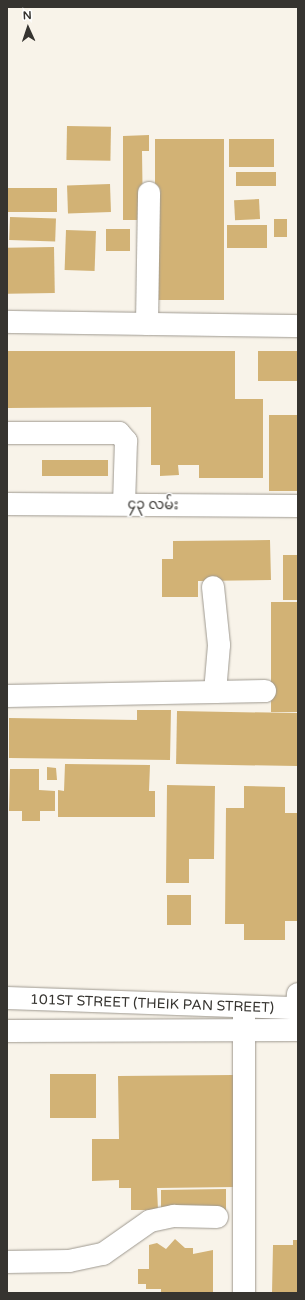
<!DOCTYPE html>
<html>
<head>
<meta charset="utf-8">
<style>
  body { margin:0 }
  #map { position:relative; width:305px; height:1300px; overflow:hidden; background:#f8f3e9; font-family:"Varela Round","Noto Sans Myanmar",sans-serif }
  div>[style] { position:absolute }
  .building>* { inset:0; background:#d2b275; transform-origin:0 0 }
  .roads { filter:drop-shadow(0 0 1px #9e9990) drop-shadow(0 0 1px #9e9990) }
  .minor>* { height:22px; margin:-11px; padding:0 11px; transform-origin:11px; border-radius:11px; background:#fff }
  .major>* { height:22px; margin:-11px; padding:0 11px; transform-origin:11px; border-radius:11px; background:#fff }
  span { translate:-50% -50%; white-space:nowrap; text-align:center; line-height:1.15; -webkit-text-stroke:3px #fff; paint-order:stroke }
  .street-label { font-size:14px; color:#363430 }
  .frame { position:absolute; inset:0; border:8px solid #363430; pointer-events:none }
  .north { position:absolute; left:8px; top:8px; width:40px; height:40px; -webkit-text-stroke:3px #fff; paint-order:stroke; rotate:357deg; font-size:11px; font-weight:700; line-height:16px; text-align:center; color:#363430 }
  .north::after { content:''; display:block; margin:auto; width:14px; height:18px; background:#363430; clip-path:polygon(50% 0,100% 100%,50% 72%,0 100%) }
</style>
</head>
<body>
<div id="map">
  <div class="building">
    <div style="left:67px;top:126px;width:44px;height:34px;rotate:1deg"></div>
    <div style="clip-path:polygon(149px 135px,149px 151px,142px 151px,143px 220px,123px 220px,123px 136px)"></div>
    <div style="left:155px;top:139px;width:69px;height:161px"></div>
    <div style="left:229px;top:139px;width:45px;height:28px"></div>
    <div style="left:276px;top:172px;width:14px;height:40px;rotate:90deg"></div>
    <div style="left:110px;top:184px;width:28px;height:43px;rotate:88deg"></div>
    <div style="left:57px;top:188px;width:24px;height:50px;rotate:90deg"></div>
    <div style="left:259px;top:199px;width:20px;height:25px;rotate:87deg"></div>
    <div style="left:10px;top:217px;width:46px;height:23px;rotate:2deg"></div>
    <div style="left:287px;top:219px;width:18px;height:13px;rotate:90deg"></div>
    <div style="left:267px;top:225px;width:23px;height:40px;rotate:90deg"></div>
    <div style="left:106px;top:229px;width:24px;height:22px"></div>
    <div style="left:66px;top:230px;width:30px;height:40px;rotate:2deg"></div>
    <div style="left:54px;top:247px;width:46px;height:47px;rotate:89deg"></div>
    <div style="clip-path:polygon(7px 351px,235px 351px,235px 399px,263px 399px,263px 478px,199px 478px,199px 465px,178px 465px,179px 475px,160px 476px,160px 465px,151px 465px,151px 407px,7px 408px)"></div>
    <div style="left:258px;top:351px;width:40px;height:30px"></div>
    <div style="left:269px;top:415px;width:29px;height:76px"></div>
    <div style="left:42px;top:460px;width:66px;height:16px"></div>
    <div style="clip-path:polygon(270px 540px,271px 580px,198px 581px,198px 597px,162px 597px,162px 559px,173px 559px,173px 541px)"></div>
    <div style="left:283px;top:555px;width:15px;height:45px"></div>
    <div style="left:298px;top:602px;width:110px;height:27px;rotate:90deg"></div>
    <div style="clip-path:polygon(137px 710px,171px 710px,170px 760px,9px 758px,9px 718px,137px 720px)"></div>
    <div style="left:177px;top:711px;width:121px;height:53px;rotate:1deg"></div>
    <div style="clip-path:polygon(65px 764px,150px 765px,149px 791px,155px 791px,155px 817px,58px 817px,58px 790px,64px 791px)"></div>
    <div style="clip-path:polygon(47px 767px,56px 768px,57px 780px,47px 780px)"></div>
    <div style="clip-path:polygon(10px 769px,39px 769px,39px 790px,55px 791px,55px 811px,40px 811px,40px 821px,22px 821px,22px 811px,9px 811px)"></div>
    <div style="clip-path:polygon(167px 785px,215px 786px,214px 859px,189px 859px,189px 883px,166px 883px)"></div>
    <div style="clip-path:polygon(244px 786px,285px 787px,285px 813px,298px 813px,298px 921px,285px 921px,285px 940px,244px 940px,244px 924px,225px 924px,226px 808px,244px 808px)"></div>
    <div style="left:167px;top:895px;width:24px;height:30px"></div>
    <div style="left:50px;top:1074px;width:46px;height:44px"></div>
    <div style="clip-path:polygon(233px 1075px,234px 1187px,157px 1188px,158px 1210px,131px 1210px,131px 1188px,119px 1188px,119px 1180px,92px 1181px,92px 1139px,119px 1139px,118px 1076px)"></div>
    <div style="clip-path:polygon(226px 1189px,226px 1214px,161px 1209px,161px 1190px)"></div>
    <div style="clip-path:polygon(175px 1239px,185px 1248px,193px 1248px,193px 1254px,213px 1250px,213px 1293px,161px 1293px,161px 1289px,146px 1289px,146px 1284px,138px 1284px,138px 1269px,149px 1269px,149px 1245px,157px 1243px,166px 1249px)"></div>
    <div style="clip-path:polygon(293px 1240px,298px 1240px,298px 1293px,272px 1293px,273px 1245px,293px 1245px)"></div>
  </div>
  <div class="roads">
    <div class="minor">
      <div style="left:7px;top:322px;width:291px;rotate:0.8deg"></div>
      <div style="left:147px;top:324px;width:131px;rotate:-89.1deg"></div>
      <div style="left:7px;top:433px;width:112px"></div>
      <div style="left:119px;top:433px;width:11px;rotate:49deg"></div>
      <div style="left:126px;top:441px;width:63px;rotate:91.8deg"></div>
      <div style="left:7px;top:504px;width:291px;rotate:0.4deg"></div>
      <div style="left:215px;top:692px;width:50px;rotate:-1.1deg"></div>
      <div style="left:7px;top:696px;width:208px;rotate:-1.1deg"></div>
      <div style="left:215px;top:692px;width:47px;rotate:-85.1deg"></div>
      <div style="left:219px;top:645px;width:58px;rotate:-95.9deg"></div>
      <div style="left:244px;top:1007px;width:286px;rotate:90deg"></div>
      <div style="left:297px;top:1008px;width:14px;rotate:-86deg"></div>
      <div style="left:7px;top:1262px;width:62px;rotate:-0.9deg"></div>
      <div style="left:69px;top:1261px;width:35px;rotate:-12deg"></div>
      <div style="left:103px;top:1254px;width:57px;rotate:-35.1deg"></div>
      <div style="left:150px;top:1221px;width:25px;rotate:-12deg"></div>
      <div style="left:174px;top:1216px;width:43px;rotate:1.3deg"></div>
    </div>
    <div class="major">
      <div style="left:7px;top:998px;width:291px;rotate:2deg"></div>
      <div style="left:7px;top:1031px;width:291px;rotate:-0.2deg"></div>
    </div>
  </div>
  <div class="street-label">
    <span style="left:153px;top:505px;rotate:1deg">၄၃ လမ်း</span>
    <span style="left:152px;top:1004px;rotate:2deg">101ST STREET (THEIK PAN STREET)</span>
  </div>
  <div class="frame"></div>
  <div class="north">N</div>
</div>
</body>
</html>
